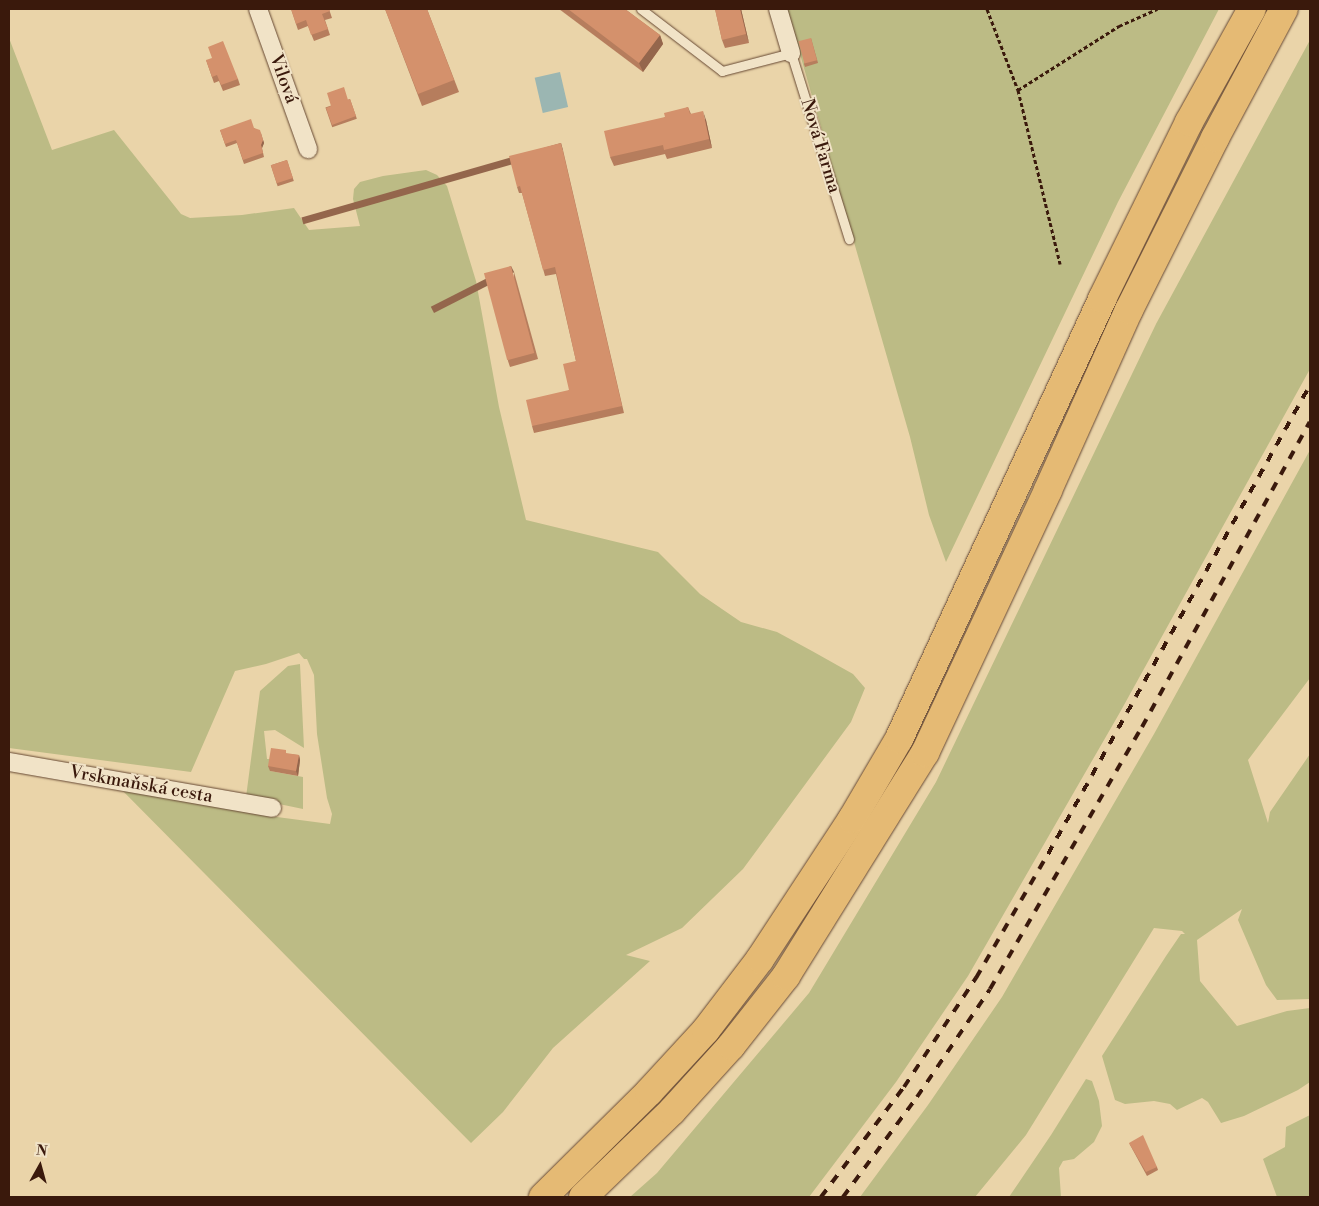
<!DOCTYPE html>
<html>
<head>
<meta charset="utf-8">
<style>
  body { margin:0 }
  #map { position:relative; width:1319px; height:1206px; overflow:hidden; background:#ead4a9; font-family:"Libre Bodoni",serif }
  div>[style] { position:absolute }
  .green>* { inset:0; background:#bcbb85 }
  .water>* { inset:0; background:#9bb6b2; transform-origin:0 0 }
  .path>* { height:3px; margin-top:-1.5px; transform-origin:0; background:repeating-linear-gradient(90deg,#3a190c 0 4px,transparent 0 6.5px) }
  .roads { filter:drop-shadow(0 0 1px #664833) drop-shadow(0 0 1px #664833) }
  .service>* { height:9px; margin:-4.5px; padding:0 4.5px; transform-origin:4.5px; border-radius:4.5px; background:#f1e3c7 }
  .minor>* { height:18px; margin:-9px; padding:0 9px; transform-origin:9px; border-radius:9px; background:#f1e3c7 }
  .trunk>* { height:28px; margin:-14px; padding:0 14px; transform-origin:14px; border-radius:14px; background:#e5ba74 }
  .rail>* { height:4px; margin-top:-2px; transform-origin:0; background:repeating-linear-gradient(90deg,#3a190c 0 9px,transparent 0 18px) }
  .wall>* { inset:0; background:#b67d5d; transform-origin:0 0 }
  .shaded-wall>* { inset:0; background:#94664c; transform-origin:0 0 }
  .building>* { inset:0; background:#d4916c; transform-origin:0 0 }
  span { translate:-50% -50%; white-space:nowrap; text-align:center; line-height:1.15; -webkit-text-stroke:4px #f1e3c7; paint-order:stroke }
  .street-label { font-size:18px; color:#3a190c }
  .frame { position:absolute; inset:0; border:10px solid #3a190c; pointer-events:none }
  .north { position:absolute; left:15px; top:1141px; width:50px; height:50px; -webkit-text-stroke:4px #f1e3c7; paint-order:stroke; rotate:7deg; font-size:14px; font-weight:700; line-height:20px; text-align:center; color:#3a190c }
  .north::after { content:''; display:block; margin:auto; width:18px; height:22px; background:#3a190c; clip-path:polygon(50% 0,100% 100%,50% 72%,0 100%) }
</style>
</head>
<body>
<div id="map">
  <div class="green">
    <div style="clip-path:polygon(787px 9px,1219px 9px,1118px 202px,946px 562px,929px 515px,910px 437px)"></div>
    <div style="clip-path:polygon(9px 38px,52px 150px,114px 130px,181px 214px,190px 218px,242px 215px,294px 208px,309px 230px,360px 226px,353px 199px,354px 189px,360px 182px,383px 176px,426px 170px,437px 175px,447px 186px,476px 281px,499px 407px,526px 520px,658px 552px,700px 594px,741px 622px,777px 632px,812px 651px,853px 674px,865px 688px,851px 722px,743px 869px,682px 928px,626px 955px,650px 961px,553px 1048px,503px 1112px,471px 1143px,112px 780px,277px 817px,330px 824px,332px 814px,327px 798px,317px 734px,314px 675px,307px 659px,304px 659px,299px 653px,266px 664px,235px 671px,191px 772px,9px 748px)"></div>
    <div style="clip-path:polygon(1310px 40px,1310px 369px,1119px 714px,968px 976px,896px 1082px,809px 1197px,630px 1197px,657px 1173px,809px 993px,936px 782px,1156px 324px)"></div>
    <div style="clip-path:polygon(1310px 450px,1310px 678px,1248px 760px,1268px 823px,1270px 812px,1310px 754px,1310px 999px,1277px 1000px,1266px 985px,1238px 920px,1242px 909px,1197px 940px,1200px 981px,1237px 1026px,1287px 1011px,1310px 1008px,1310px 1082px,1298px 1090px,1244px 1116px,1221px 1123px,1208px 1102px,1202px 1098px,1177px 1110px,1170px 1104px,1154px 1101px,1125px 1104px,1115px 1100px,1102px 1056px,1166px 956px,1181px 934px,1185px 934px,1182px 931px,1154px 928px,1026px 1135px,975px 1197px,860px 1197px,928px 1105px,1002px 997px,1154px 734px)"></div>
    <div style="clip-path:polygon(300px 664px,304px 748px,275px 730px,264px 731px,267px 759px,272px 759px,270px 771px,303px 777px,303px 809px,246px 797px,260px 691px,288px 666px)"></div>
    <div style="clip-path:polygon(1086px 1079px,1092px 1081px,1099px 1101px,1102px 1126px,1094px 1142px,1074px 1159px,1063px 1161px,1059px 1168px,1061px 1197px,1009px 1197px,1051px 1135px)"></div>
    <div style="clip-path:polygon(1310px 1115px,1310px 1197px,1277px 1197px,1263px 1159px,1285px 1147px,1286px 1127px)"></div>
  </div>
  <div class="water">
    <div style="left:560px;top:72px;width:36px;height:26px;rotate:77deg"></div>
  </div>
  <div class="path">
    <div style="left:987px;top:9px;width:87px;rotate:69.1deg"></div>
    <div style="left:1018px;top:90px;width:179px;rotate:76.4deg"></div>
    <div style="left:1018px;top:90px;width:120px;rotate:-32.4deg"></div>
    <div style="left:1119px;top:26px;width:42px;rotate:-24.1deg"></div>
  </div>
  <div class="roads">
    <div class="service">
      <div style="left:641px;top:9px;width:102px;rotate:37.4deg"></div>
      <div style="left:722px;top:71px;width:71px;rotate:-14.6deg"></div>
      <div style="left:791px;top:53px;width:195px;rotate:72.7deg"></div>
    </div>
    <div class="minor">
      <div style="left:258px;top:9px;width:149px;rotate:70.3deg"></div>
      <div style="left:778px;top:9px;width:46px;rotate:73.5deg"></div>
      <div style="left:9px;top:762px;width:267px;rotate:9.9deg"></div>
    </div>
    <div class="trunk">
      <div style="left:543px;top:1197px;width:149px;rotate:-44.7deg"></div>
      <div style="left:649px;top:1092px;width:84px;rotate:-47.4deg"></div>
      <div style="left:706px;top:1030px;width:89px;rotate:-52.7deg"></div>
      <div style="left:760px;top:959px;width:168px;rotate:-56.7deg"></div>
      <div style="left:852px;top:819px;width:93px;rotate:-59.6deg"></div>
      <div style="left:899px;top:739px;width:485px;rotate:-65.2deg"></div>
      <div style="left:1102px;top:299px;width:197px;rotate:-63.8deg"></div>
      <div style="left:1189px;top:122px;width:129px;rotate:-60.9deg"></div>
      <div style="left:583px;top:1197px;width:124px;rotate:-44deg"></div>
      <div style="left:672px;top:1111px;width:88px;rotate:-47.8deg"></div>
      <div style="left:731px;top:1046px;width:89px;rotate:-51.8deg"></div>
      <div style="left:786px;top:976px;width:263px;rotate:-58.1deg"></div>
      <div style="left:925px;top:753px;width:290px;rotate:-64.9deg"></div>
      <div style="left:1048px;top:490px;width:197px;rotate:-65.8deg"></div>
      <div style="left:1129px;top:310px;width:192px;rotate:-63.4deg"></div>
      <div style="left:1215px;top:138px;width:146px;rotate:-61.9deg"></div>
    </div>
  </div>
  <div class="rail">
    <div style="left:821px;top:1197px;width:138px;rotate:-53deg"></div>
    <div style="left:904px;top:1087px;width:131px;rotate:-56.6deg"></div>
    <div style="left:976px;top:978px;width:143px;rotate:-59.9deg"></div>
    <div style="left:1048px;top:854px;width:537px;rotate:-60.81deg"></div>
    <div style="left:843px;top:1197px;width:124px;rotate:-53.5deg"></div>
    <div style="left:917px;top:1097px;width:130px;rotate:-55.9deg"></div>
    <div style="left:990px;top:989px;width:303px;rotate:-59.9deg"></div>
    <div style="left:1142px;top:727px;width:348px;rotate:-61.2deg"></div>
  </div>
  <div class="wall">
    <div style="clip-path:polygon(291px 9px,329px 9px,332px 18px,325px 20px,330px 35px,314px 41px,308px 26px,298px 30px)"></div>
    <div style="clip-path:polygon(385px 9px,427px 9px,459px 92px,422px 106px)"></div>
    <div style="clip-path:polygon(559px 9px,625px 9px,660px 35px,663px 44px,643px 72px)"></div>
    <div style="clip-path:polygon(715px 9px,741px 9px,749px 43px,725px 48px,722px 40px)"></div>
    <div style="clip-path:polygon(811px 38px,818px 63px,805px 67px,804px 64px)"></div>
    <div style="clip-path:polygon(206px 60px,238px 79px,240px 85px,223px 91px,219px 81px,214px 83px)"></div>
    <div style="left:350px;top:99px;width:21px;height:26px;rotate:71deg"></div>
    <div style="clip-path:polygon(688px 107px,691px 114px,706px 120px,712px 148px,667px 159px,665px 154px,614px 166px,610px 157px,665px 117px)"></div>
    <div style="clip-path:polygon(254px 128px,261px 133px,264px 143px,262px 148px,264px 157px,244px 164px,237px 143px,226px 147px,220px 130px)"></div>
    <div style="clip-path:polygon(563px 150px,624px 413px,534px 433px,532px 426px,569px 390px,576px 361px,556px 274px,545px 276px,522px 193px,519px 193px,517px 187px)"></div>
    <div style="left:287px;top:160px;width:22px;height:17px;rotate:72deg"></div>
    <div style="clip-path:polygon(514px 272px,538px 359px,510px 367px,508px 361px)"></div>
    <div style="clip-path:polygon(287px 754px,299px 755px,300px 760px,298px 776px,270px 771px,268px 766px)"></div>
    <div style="clip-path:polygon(1129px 1143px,1157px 1167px,1158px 1170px,1147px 1176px)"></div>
  </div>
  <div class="shaded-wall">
    <div style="clip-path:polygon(740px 9px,741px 9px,749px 43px,746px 34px)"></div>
    <div style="clip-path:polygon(660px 35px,663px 44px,643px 72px,639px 63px)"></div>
    <div style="clip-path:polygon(703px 111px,706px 120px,712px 148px,709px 139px)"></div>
    <div style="clip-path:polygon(263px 140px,264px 143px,262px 148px,261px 145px)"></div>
    <div style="left:561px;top:143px;width:7px;height:270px;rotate:74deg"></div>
    <div style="left:511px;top:266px;width:7px;height:90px;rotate:63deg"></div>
    <div style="clip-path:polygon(299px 755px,300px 760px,298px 776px,296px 771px)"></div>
  </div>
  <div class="building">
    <div style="clip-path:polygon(291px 9px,329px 9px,330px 11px,322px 14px,328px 29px,311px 35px,306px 20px,296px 24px)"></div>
    <div style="clip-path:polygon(385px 9px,427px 9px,454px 80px,418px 94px)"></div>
    <div style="clip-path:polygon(568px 9px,625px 9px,660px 35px,639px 63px)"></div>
    <div style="clip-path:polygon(715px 9px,740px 9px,746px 34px,722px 40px)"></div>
    <div style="left:811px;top:38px;width:23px;height:13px;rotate:75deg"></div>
    <div style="clip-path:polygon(223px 41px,238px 79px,221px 85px,217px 75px,212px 77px,206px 60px,212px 58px,208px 47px)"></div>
    <div style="clip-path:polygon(344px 87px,348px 100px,350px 99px,356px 116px,332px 125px,326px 108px,331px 106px,327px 93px)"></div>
    <div style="clip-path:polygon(688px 107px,690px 114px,703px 111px,709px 139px,664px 150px,663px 145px,610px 157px,604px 131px,665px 117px,664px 113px)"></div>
    <div style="clip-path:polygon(251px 119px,254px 128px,260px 130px,263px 140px,261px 145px,263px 153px,243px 160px,236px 140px,225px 144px,220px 130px)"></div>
    <div style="clip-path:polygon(561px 143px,622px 406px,532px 426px,526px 400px,569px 390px,563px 364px,576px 361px,555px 267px,543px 270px,520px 186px,517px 187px,509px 156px)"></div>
    <div style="left:287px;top:160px;width:19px;height:17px;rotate:72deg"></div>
    <div style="left:511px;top:266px;width:90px;height:28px;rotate:75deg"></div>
    <div style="clip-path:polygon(271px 748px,286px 750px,286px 753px,299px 755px,296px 771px,268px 766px)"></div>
    <div style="clip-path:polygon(1143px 1135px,1157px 1167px,1146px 1172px,1129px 1143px)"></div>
  </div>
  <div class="street-label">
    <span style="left:283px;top:79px;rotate:70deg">Vilová</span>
    <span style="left:820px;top:146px;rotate:73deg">Nová Farma</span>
    <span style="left:141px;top:785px;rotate:10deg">Vrskmaňská cesta</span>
  </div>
  <div class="frame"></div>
  <div class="north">N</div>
</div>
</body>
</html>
